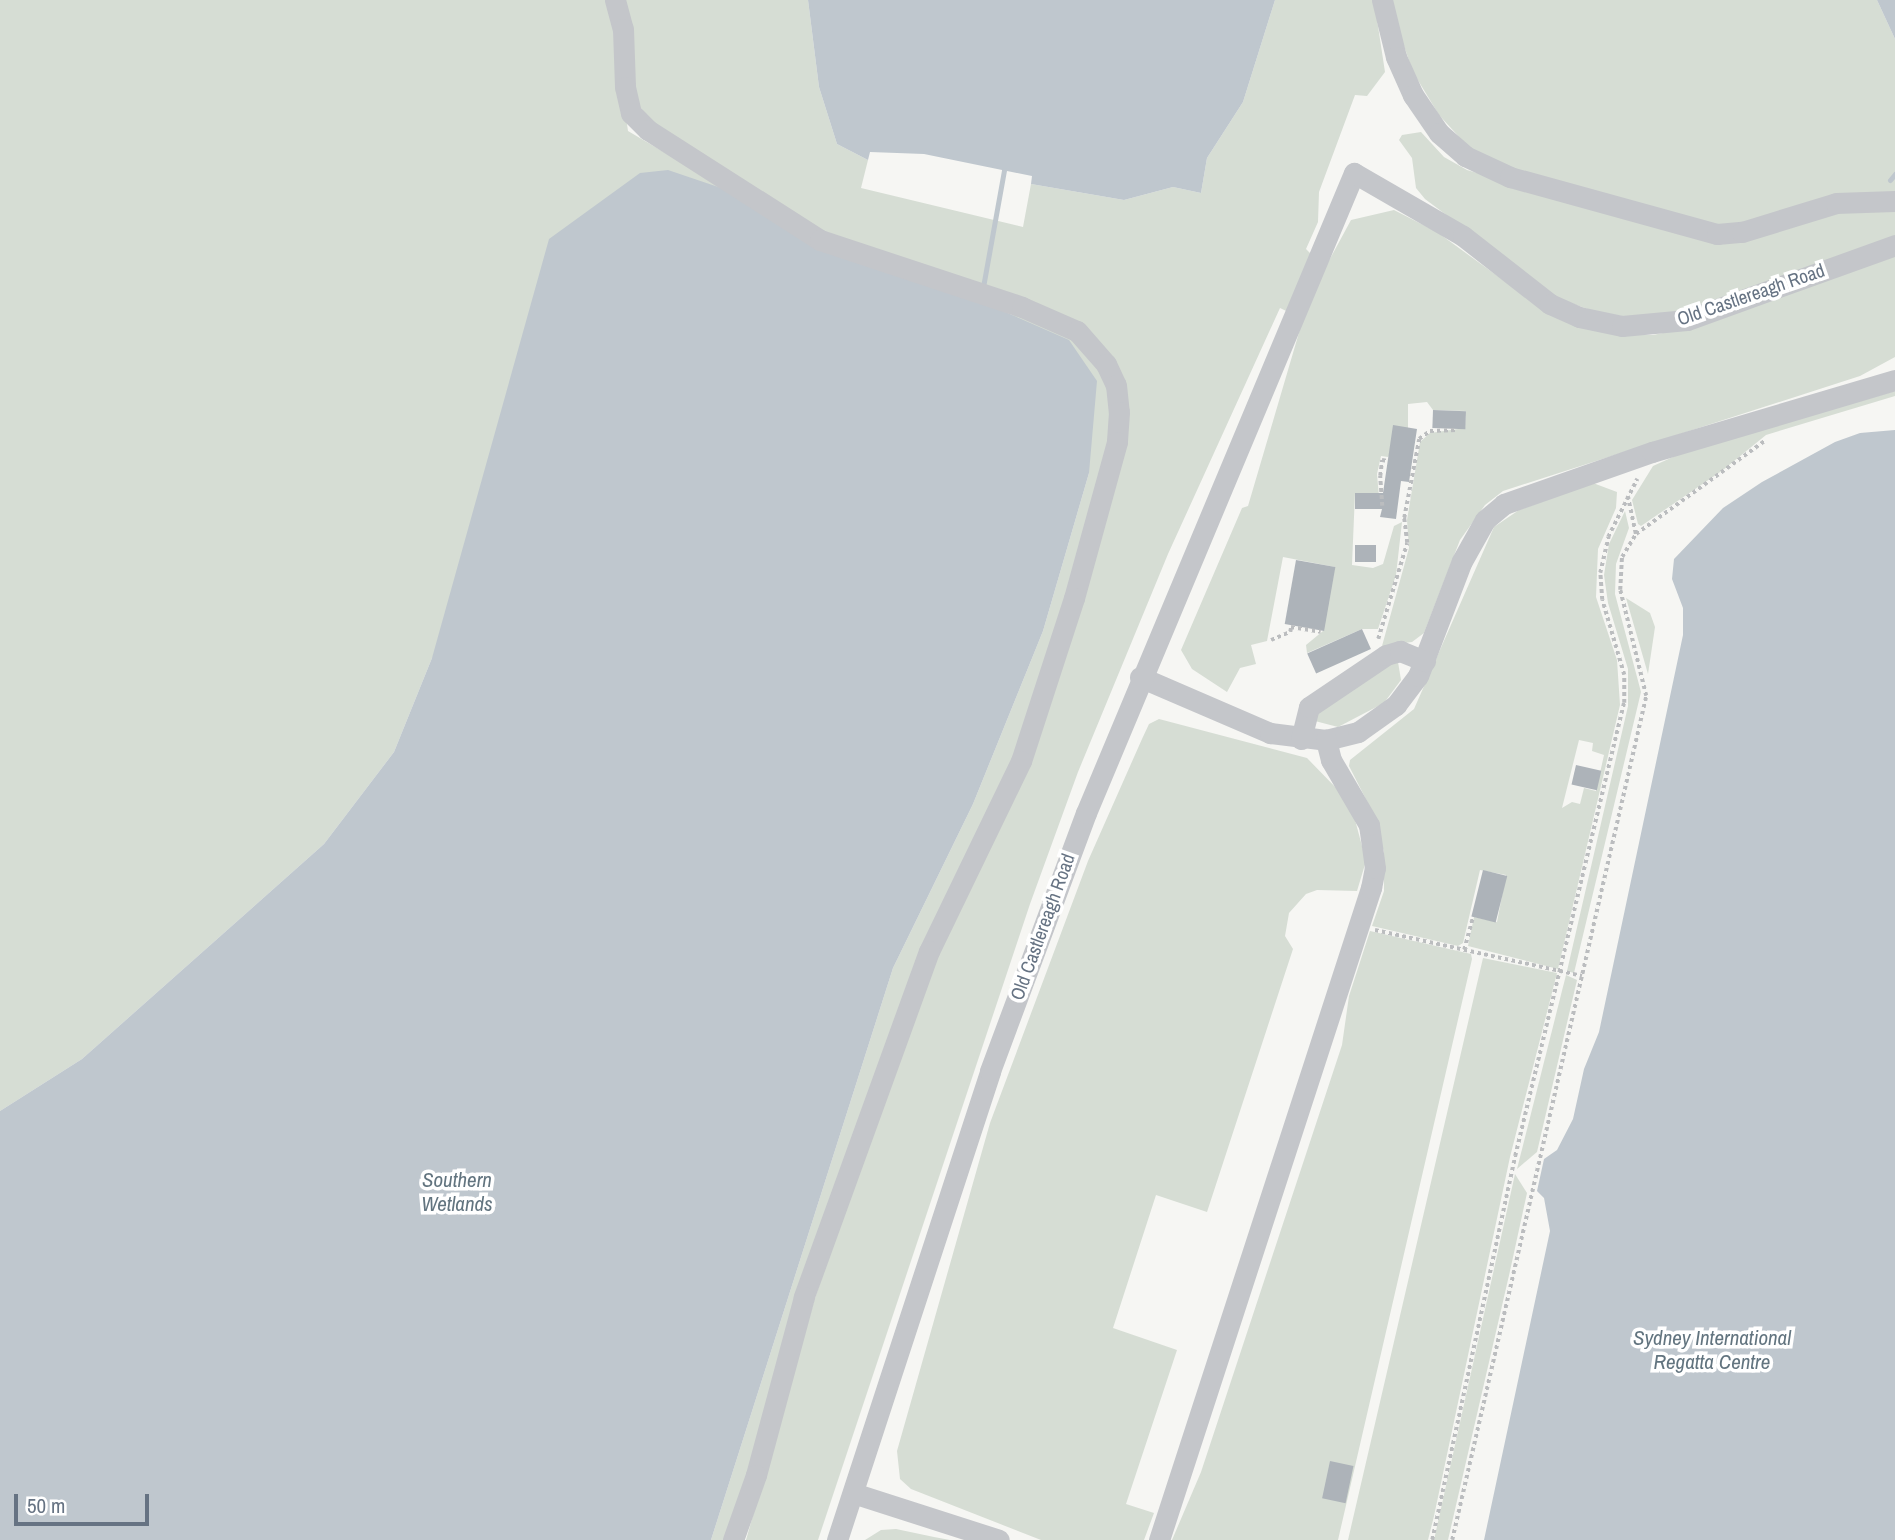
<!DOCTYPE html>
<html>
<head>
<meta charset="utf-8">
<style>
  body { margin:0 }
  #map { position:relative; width:1895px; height:1540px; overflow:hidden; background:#f6f6f3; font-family:"Archivo Narrow",sans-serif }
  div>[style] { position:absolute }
  .green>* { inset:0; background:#d6ddd4 }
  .water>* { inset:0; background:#bfc7ce }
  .stream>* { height:5px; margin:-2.5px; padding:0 2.5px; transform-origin:2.5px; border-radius:2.5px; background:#bfc7ce }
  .building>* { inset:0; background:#adb3b9; transform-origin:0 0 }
  .path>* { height:3.5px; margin-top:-1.75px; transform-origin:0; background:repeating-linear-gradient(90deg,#bbbdbf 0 3.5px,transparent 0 7px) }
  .minor>* { height:21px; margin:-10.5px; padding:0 10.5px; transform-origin:10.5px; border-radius:10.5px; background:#c4c6ca }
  span { translate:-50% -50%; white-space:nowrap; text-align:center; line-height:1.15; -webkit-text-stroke:7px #fff; paint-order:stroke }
  .street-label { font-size:19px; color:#667383 }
  .water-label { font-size:21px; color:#62747f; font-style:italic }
  .scale { position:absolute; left:14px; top:1494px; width:135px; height:32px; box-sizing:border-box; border:4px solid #667383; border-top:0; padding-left:9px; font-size:21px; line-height:24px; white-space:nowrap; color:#667383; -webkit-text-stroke:5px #fff; paint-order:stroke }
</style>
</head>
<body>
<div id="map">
  <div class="green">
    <div style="clip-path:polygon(0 0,609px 0,628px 131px,730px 191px,432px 658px,394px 752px,324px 844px,82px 1059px,0 1111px)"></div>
    <div style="clip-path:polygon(620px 0,808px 0,819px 87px,837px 144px,868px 160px,861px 188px,1023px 227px,1031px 184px,1124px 200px,1173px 187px,1201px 193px,1207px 158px,1243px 102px,1275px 0,1374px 0,1385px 72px,1367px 96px,1355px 95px,1319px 192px,1318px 222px,1306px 249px,1325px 268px,1351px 220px,1394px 210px,1437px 232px,1551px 315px,1629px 335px,1653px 335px,1707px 324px,1895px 255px,1895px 357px,1860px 376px,1503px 491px,1485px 505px,1460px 540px,1424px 633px,1412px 642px,1382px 646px,1409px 548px,1407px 520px,1420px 442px,1430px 433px,1465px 428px,1466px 411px,1433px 410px,1427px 402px,1408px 404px,1408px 428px,1388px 457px,1381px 456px,1377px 474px,1380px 508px,1372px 509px,1371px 493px,1355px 493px,1352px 565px,1373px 568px,1383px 564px,1394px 526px,1402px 522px,1396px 575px,1378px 629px,1362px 629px,1307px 653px,1306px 645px,1323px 631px,1335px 567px,1283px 557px,1267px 641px,1251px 645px,1256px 664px,1240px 668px,1227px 692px,1192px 669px,1181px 650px,1242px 508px,1248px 506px,1303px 319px,1280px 308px,1168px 554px,1078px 772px,1030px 904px,818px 1540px,746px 1540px,814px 1301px,909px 1018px,971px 878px,1123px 446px,1129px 408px,1119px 372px,1104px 349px,826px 238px,655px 127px,635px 100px)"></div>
    <div style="clip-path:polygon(1388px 0,1877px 0,1895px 39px,1895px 196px,1718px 228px,1513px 172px,1472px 151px,1439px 115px,1413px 72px)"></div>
    <div style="clip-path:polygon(1421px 132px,1444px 157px,1467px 170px,1694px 236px,1822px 211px,1895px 207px,1895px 236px,1684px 313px,1632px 318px,1593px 311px,1557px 298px,1425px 199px,1416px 188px,1412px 158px,1399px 140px,1402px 135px)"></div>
    <div style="clip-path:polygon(1011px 312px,1083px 345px,1103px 370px,1112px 400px,1109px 449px,1091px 522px,1010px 768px,958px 871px,729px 1540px,711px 1540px,893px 968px,973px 804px,1043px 631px,1089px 473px)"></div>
    <div style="clip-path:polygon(1895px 391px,1895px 396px,1766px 435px,1723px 470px,1641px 526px,1638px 524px,1632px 500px,1653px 466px,1684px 452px)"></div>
    <div style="clip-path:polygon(evenodd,1593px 483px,1617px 492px,1616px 508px,1598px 549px,1596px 597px,1617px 660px,1620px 705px,1558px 969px,1468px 946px,1474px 917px,1497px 922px,1506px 875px,1480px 870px,1463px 943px,1458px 946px,1372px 926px,1384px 891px,1384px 852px,1372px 811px,1349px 766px,1350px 760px,1414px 709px,1494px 527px,1519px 510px,1593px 483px,1579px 740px,1593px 743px,1592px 751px,1604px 755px,1596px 791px,1584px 788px,1580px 804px,1572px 802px,1562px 808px,1579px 740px)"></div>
    <div style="clip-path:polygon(1625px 511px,1629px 528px,1616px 564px,1615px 594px,1641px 692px,1574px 973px,1567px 971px,1628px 706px,1628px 669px,1608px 603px,1604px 575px,1609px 544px)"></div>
    <div style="clip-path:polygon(1626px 598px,1650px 613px,1655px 627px,1648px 674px)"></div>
    <div style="clip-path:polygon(1398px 662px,1401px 680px,1384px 703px,1338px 727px,1315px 721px,1316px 711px,1389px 663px)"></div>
    <div style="clip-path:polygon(1159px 719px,1307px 758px,1341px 793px,1354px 816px,1366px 861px,1357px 891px,1317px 890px,1306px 894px,1289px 913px,1285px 936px,1293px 949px,1207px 1212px,1156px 1195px,1113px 1328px,1177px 1350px,1126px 1504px,1154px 1513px,1144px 1540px,1041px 1540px,911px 1489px,900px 1479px,897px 1451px,990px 1123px,1088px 861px,1142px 739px,1149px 724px)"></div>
    <div style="clip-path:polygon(1370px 931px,1471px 954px,1472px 959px,1338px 1540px,1172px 1540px,1201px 1472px,1342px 1045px,1349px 996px)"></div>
    <div style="clip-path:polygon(1483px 958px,1557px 973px,1510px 1157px,1434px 1516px,1428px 1540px,1348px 1540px)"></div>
    <div style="clip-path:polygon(1566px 975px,1577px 980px,1537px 1152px,1517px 1169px)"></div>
    <div style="clip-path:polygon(1515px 1174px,1527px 1193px,1510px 1271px,1448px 1540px,1434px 1540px)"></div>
    <div style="clip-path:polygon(896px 1529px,934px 1537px,950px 1540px,865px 1540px,881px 1530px)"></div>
  </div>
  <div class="water">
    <div style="clip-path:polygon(808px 0,1275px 0,1243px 102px,1207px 158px,1201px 193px,1173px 187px,1124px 200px,1031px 184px,1032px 176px,924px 154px,870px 152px,868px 160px,837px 144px,819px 87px)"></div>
    <div style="clip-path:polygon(1877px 0,1895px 0,1895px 39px)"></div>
    <div style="clip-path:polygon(668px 170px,730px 191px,1069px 340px,1097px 381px,1089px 473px,1043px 631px,973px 804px,893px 968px,711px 1540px,0 1540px,0 1111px,82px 1059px,324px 844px,394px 752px,432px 658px,549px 239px,640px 173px)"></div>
    <div style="clip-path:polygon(1895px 430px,1895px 1540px,1484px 1540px,1550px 1231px,1544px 1198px,1537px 1191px,1544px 1159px,1557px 1150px,1573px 1119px,1584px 1069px,1599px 1032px,1683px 635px,1683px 608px,1672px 579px,1674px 559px,1723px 508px,1762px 482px,1835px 442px,1860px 433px)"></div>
  </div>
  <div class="stream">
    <div style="left:1890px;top:180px;width:8px;rotate:-50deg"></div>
    <div style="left:983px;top:287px;width:119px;rotate:-79.8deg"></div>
  </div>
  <div class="building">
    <div style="left:1433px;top:410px;width:33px;height:18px;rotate:2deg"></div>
    <div style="clip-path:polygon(1393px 425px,1417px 429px,1409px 482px,1401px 481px,1396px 519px,1380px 517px,1382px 509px,1355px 509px,1355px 493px,1383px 493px)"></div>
    <div style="left:1376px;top:545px;width:17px;height:21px;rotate:90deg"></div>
    <div style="left:1296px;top:560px;width:40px;height:65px;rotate:10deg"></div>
    <div style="left:1362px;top:629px;width:22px;height:60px;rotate:66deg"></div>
    <div style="left:1576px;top:765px;width:26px;height:20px;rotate:13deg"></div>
    <div style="left:1483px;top:870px;width:25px;height:48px;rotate:14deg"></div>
    <div style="left:1330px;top:1461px;width:24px;height:38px;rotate:12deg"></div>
  </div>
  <div class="path">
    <div style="left:1628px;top:496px;width:39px;rotate:78deg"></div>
    <div style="left:1382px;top:506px;width:30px;rotate:-94deg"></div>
    <div style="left:1380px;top:476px;width:16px;rotate:-83deg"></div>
    <div style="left:1382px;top:460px;width:6px;rotate:9deg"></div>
    <div style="left:1378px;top:639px;width:100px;rotate:-73.2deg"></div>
    <div style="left:1407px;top:543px;width:25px;rotate:-97deg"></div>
    <div style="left:1404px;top:518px;width:80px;rotate:-79.2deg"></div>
    <div style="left:1419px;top:439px;width:14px;rotate:-36deg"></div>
    <div style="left:1430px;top:431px;width:27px;rotate:-2deg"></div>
    <div style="left:1271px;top:640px;width:21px;rotate:-23deg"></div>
    <div style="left:1290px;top:632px;width:5px;rotate:-79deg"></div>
    <div style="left:1291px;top:627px;width:30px;rotate:9deg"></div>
    <div style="left:1375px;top:930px;width:212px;rotate:12.5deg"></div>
    <div style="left:1464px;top:950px;width:34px;rotate:-75deg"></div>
    <div style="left:1432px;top:1540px;width:393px;rotate:-77.8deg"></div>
    <div style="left:1515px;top:1156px;width:466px;rotate:-76.5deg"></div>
    <div style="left:1624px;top:703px;width:28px;rotate:-90deg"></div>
    <div style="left:1624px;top:675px;width:78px;rotate:-106.3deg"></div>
    <div style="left:1602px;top:600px;width:27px;rotate:-94deg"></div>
    <div style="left:1600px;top:573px;width:37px;rotate:-77deg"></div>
    <div style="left:1608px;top:537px;width:65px;rotate:-63.4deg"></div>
    <div style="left:1452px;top:1540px;width:866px;rotate:-77.05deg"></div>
    <div style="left:1646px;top:696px;width:109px;rotate:-103.8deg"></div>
    <div style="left:1620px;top:590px;width:33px;rotate:-87deg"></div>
    <div style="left:1622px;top:557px;width:27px;rotate:-59deg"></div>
    <div style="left:1636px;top:534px;width:160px;rotate:-35.9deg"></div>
  </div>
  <div class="minor">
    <div style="left:615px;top:0;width:30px;rotate:75deg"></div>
    <div style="left:623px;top:29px;width:58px;rotate:88deg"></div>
    <div style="left:625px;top:87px;width:27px;rotate:77deg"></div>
    <div style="left:631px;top:113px;width:24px;rotate:45deg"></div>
    <div style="left:648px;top:130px;width:204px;rotate:32.6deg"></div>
    <div style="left:820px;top:240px;width:213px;rotate:18.3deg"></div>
    <div style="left:1022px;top:307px;width:60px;rotate:23.6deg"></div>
    <div style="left:1077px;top:331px;width:44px;rotate:48.7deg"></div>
    <div style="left:1106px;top:364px;width:23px;rotate:65deg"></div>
    <div style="left:1116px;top:385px;width:27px;rotate:84deg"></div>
    <div style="left:1119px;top:412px;width:30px;rotate:94deg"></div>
    <div style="left:1117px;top:442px;width:162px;rotate:105.4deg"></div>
    <div style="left:1074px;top:598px;width:171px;rotate:108deg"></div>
    <div style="left:1021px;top:761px;width:211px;rotate:115.8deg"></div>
    <div style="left:929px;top:951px;width:368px;rotate:109.9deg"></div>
    <div style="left:804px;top:1297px;width:184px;rotate:105.1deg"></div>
    <div style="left:756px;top:1475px;width:69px;rotate:109.5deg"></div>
    <div style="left:1382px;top:0;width:59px;rotate:76.2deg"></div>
    <div style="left:1396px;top:57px;width:42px;rotate:65.9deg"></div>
    <div style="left:1413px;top:95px;width:46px;rotate:55.6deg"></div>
    <div style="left:1439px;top:133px;width:35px;rotate:41deg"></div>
    <div style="left:1465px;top:156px;width:50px;rotate:25deg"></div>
    <div style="left:1510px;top:177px;width:215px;rotate:15.4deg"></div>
    <div style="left:1717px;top:234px;width:25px;rotate:-5deg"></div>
    <div style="left:1742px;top:232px;width:98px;rotate:-17.1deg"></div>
    <div style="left:1836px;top:203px;width:59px;rotate:-1.9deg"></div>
    <div style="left:1140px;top:677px;width:142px;rotate:23.3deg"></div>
    <div style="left:1270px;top:733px;width:56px;rotate:7.1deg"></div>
    <div style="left:1326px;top:740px;width:33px;rotate:-14deg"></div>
    <div style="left:1358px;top:732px;width:47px;rotate:-35.4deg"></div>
    <div style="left:1396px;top:705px;width:36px;rotate:-53deg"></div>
    <div style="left:1418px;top:676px;width:123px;rotate:-69.1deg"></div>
    <div style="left:1462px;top:561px;width:47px;rotate:-60.7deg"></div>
    <div style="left:1485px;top:520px;width:25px;rotate:-40deg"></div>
    <div style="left:1504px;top:504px;width:157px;rotate:-19.4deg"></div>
    <div style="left:1652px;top:452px;width:253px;rotate:-16.5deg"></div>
    <div style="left:1301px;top:739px;width:33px;rotate:-76deg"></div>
    <div style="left:1309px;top:707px;width:93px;rotate:-34deg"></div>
    <div style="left:1386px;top:655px;width:15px;rotate:-16deg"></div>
    <div style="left:1400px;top:651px;width:27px;rotate:22deg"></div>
    <div style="left:853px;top:1493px;width:153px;rotate:17.8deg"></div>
    <div style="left:837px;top:1540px;width:493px;rotate:-71.9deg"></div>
    <div style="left:990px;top:1071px;width:275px;rotate:-69.6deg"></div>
    <div style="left:1086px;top:813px;width:694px;rotate:-67.28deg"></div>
    <div style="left:1354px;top:173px;width:126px;rotate:30deg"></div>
    <div style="left:1463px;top:236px;width:110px;rotate:38deg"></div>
    <div style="left:1550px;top:304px;width:32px;rotate:24deg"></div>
    <div style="left:1579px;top:317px;width:44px;rotate:11.8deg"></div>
    <div style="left:1622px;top:326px;width:65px;rotate:-5.3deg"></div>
    <div style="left:1687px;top:320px;width:221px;rotate:-19.8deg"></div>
    <div style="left:1159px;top:1540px;width:686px;rotate:-71.99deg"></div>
    <div style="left:1371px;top:888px;width:20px;rotate:-79deg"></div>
    <div style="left:1375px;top:868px;width:43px;rotate:-97.9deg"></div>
    <div style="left:1369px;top:825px;width:75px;rotate:-120.3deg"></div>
    <div style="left:1331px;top:760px;width:21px;rotate:-104deg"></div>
  </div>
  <div class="street-label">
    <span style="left:1751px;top:295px;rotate:-19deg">Old Castlereagh Road</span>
    <span style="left:1043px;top:927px;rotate:-70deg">Old Castlereagh Road</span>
  </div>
  <div class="water-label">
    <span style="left:457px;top:1192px">Southern<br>Wetlands</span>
    <span style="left:1712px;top:1350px">Sydney International<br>Regatta Centre</span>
  </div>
  <div class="scale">50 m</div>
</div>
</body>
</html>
